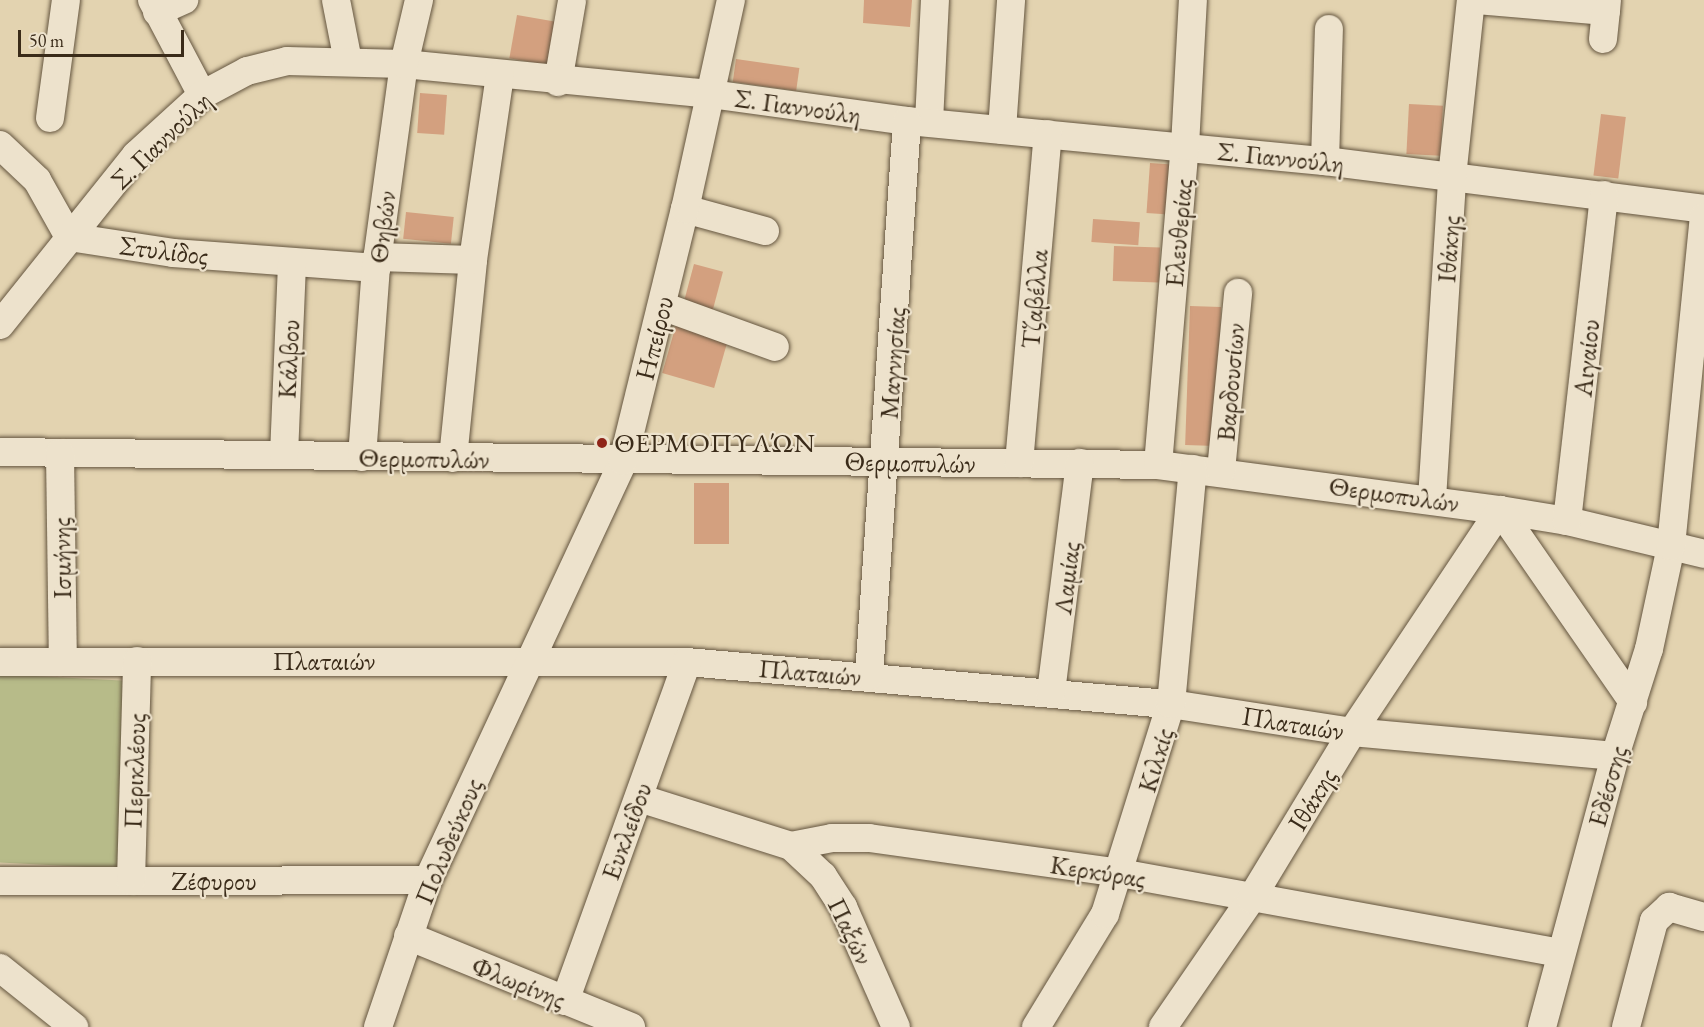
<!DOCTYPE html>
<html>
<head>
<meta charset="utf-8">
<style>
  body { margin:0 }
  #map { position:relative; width:1704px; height:1027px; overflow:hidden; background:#e3d3b0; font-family:"EB Garamond",serif }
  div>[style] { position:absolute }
  .green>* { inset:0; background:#b7bb89; transform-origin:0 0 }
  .building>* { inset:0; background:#d3a07f; transform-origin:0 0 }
  .roads { filter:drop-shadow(0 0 2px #64553f) drop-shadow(0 0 2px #64553f) }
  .minor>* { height:28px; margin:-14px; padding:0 14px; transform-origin:14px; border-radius:14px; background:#ede2cc }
  .dots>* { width:16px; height:16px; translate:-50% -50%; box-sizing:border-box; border:3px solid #ede2cc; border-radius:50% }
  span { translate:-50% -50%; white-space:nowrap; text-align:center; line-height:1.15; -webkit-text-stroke:4.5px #ede2cc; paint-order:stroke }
  .street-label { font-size:27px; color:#3a2b19 }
  .poi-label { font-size:27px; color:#3a2b19 }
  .left { translate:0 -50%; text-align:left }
  .scale { position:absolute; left:18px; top:30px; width:166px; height:27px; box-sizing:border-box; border:3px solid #3a2b19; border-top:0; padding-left:8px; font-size:18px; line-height:21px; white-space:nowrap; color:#3a2b19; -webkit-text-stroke:4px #ede2cc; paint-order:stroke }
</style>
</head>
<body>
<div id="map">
  <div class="green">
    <div style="left:131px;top:681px;width:188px;height:131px;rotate:93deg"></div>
  </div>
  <div class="building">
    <div style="clip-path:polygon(864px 0,912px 0,910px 27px,863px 23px)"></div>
    <div style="left:517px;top:15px;width:41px;height:44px;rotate:10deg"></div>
    <div style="left:736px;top:59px;width:64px;height:23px;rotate:8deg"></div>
    <div style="left:420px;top:93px;width:27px;height:40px;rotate:4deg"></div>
    <div style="left:1409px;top:104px;width:34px;height:50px;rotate:3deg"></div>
    <div style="left:1601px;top:114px;width:25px;height:62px;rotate:7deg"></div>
    <div style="left:1150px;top:163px;width:26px;height:50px;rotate:4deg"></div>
    <div style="left:406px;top:212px;width:48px;height:27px;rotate:6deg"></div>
    <div style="left:1093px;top:219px;width:47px;height:23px;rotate:4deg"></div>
    <div style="left:1114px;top:246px;width:46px;height:35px;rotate:2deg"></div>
    <div style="left:694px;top:264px;width:30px;height:46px;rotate:15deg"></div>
    <div style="left:1190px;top:306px;width:31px;height:139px;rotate:2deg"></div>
    <div style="left:676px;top:325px;width:54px;height:50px;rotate:16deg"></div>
    <div style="left:694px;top:483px;width:35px;height:61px"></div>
  </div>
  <div class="roads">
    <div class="minor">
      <div style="left:152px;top:0;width:107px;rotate:62.2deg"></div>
      <div style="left:336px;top:0;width:62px;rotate:78.9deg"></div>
      <div style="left:1477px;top:0;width:129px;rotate:4.9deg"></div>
      <div style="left:1606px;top:11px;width:11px;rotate:-85deg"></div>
      <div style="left:157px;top:12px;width:30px;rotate:-24deg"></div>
      <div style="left:1603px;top:39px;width:28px;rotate:-84deg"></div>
      <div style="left:558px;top:82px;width:82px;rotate:-80.2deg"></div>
      <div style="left:50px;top:118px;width:119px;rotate:-82.3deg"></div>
      <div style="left:929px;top:122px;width:122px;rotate:-87.2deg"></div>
      <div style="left:1002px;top:130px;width:130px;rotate:-86deg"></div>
      <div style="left:0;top:145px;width:51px;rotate:43.4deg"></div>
      <div style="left:37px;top:180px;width:65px;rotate:60.7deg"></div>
      <div style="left:69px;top:237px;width:105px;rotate:8.7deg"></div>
      <div style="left:173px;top:253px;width:204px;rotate:4.2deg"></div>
      <div style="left:1325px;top:161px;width:132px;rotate:-88.3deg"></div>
      <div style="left:685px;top:209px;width:83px;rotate:15.4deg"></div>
      <div style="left:377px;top:257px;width:96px;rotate:1.8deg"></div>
      <div style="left:662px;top:306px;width:120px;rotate:19.9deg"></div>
      <div style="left:0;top:325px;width:218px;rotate:-51.3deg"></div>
      <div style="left:136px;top:155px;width:89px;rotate:-42.3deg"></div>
      <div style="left:202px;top:95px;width:51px;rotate:-28.1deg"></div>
      <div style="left:247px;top:71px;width:41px;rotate:-14deg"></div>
      <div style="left:287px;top:61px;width:117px;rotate:1.5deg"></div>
      <div style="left:404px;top:64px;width:308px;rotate:5.6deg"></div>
      <div style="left:711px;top:94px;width:198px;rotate:7.8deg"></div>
      <div style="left:907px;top:121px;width:420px;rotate:5.5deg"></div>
      <div style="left:1325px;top:161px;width:382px;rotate:7.2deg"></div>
      <div style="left:0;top:452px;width:1158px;rotate:0.64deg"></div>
      <div style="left:1158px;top:465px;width:345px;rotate:7.5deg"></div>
      <div style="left:1500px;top:510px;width:68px;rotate:9.3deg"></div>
      <div style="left:1567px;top:521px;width:141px;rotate:13.5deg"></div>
      <div style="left:60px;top:453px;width:209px;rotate:89.2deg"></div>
      <div style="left:284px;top:455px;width:193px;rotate:-87.6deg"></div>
      <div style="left:362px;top:457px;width:190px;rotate:-85.8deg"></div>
      <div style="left:376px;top:268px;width:206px;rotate:-82.2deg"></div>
      <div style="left:404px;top:64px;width:66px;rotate:-76.8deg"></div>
      <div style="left:453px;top:458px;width:199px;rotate:-84.2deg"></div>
      <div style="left:473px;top:260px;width:187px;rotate:-81.7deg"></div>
      <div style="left:1019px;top:463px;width:330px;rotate:-85deg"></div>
      <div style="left:1158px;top:465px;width:320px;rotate:-85.2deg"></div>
      <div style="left:1185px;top:146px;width:146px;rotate:-86.9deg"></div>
      <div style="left:1221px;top:471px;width:179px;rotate:-84.5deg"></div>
      <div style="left:1432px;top:499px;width:323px;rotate:-86.4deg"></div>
      <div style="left:1452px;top:177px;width:178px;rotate:-83.9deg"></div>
      <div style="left:1567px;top:521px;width:328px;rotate:-83.5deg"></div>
      <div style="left:0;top:662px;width:687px"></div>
      <div style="left:687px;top:662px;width:486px;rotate:5deg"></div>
      <div style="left:1171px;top:704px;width:183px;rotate:8.8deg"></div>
      <div style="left:1352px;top:732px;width:264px;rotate:5.2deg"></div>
      <div style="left:869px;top:676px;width:556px;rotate:-86.08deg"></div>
      <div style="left:1051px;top:692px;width:231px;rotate:-82.8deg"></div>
      <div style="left:639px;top:798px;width:159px;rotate:17.5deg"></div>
      <div style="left:791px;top:846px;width:42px;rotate:-11deg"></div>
      <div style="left:832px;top:838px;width:37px"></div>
      <div style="left:869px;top:838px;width:253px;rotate:7.9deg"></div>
      <div style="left:1120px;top:873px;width:448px;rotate:10.3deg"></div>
      <div style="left:791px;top:846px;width:44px;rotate:43.2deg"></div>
      <div style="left:823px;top:876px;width:37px;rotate:57deg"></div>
      <div style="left:843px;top:907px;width:131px;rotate:66.2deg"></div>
      <div style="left:0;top:881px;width:428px;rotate:-0.1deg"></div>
      <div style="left:131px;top:881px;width:220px;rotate:-88.4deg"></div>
      <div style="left:408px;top:936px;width:241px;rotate:22.2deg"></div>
      <div style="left:0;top:968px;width:95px;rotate:38.6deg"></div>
      <div style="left:565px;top:1001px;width:360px;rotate:-70.2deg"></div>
      <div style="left:378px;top:1027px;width:155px;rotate:-71.2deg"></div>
      <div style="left:428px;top:880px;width:462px;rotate:-65deg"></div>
      <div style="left:623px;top:461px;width:260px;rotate:-76.2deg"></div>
      <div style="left:685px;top:209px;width:214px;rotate:-77.6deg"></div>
      <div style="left:1036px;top:1027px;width:132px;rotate:-58.6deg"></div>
      <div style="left:1105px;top:914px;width:220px;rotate:-72.6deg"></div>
      <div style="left:1171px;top:704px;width:236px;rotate:-84.7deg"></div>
      <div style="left:1163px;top:1027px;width:155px;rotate:-55.5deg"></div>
      <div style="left:1251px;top:899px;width:195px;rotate:-58.8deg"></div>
      <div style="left:1352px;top:732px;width:267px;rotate:-56.3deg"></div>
      <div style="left:1500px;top:510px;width:234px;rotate:55.3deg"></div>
      <div style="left:1542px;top:1027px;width:281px;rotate:-74.9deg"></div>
      <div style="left:1615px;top:756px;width:112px;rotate:-72.4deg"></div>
      <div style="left:1649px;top:649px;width:105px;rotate:-77.9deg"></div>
      <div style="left:1671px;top:546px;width:330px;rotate:-84.3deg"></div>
      <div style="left:1626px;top:1027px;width:110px;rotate:-75.2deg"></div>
      <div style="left:1654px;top:921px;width:21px;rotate:-43deg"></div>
      <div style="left:1669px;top:907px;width:36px;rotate:16deg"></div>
    </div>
  </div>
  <div class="dots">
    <div style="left:602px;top:443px;background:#8f2418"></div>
  </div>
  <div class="street-label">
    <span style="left:798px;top:106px;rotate:8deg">Σ. Γιαννούλη</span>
    <span style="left:161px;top:140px;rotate:-44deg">Σ. Γιαννούλη</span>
    <span style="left:1281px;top:157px;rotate:6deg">Σ. Γιαννούλη</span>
    <span style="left:382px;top:227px;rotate:-83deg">Θηβών</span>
    <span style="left:1178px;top:233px;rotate:-85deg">Ελευθερίας</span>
    <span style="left:1448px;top:249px;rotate:-86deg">Ιθάκης</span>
    <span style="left:164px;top:250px;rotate:7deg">Στυλίδος</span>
    <span style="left:1034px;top:299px;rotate:-85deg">Τζαβέλλα</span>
    <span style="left:654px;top:338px;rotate:-76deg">Ηπείρου</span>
    <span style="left:1586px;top:358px;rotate:-84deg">Αιγαίου</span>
    <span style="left:288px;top:359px;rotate:-87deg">Κάλβου</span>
    <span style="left:892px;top:363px;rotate:-86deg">Μαγνησίας</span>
    <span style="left:1230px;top:382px;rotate:-85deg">Βαρδουσίων</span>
    <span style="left:424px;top:458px;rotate:1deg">Θερμοπυλών</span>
    <span style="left:910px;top:462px;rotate:1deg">Θερμοπυλών</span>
    <span style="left:1394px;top:494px;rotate:8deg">Θερμοπυλών</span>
    <span style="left:61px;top:558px;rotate:-91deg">Ισμήνης</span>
    <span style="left:1066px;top:578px;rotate:-83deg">Λαμίας</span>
    <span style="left:324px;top:661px">Πλαταιών</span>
    <span style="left:810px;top:672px;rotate:5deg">Πλαταιών</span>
    <span style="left:1293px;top:723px;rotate:9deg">Πλαταιών</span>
    <span style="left:1155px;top:760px;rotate:-73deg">Κιλκίς</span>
    <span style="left:134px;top:771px;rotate:-88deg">Περικλέους</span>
    <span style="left:1607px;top:786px;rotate:-74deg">Εδέσσης</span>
    <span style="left:1312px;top:799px;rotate:-59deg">Ιθάκης</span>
    <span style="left:626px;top:831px;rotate:-70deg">Ευκλείδου</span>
    <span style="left:448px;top:841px;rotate:-67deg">Πολυδεύκους</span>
    <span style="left:1098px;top:871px;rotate:9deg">Κερκύρας</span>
    <span style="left:214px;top:881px">Ζέφυρου</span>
    <span style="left:851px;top:931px;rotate:64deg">Παξών</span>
    <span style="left:519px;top:982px;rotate:22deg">Φλωρίνης</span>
  </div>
  <div class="poi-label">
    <span class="left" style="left:614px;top:443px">ΘΕΡΜΟΠΥΛΏΝ</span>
  </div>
  <div class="scale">50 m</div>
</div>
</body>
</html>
